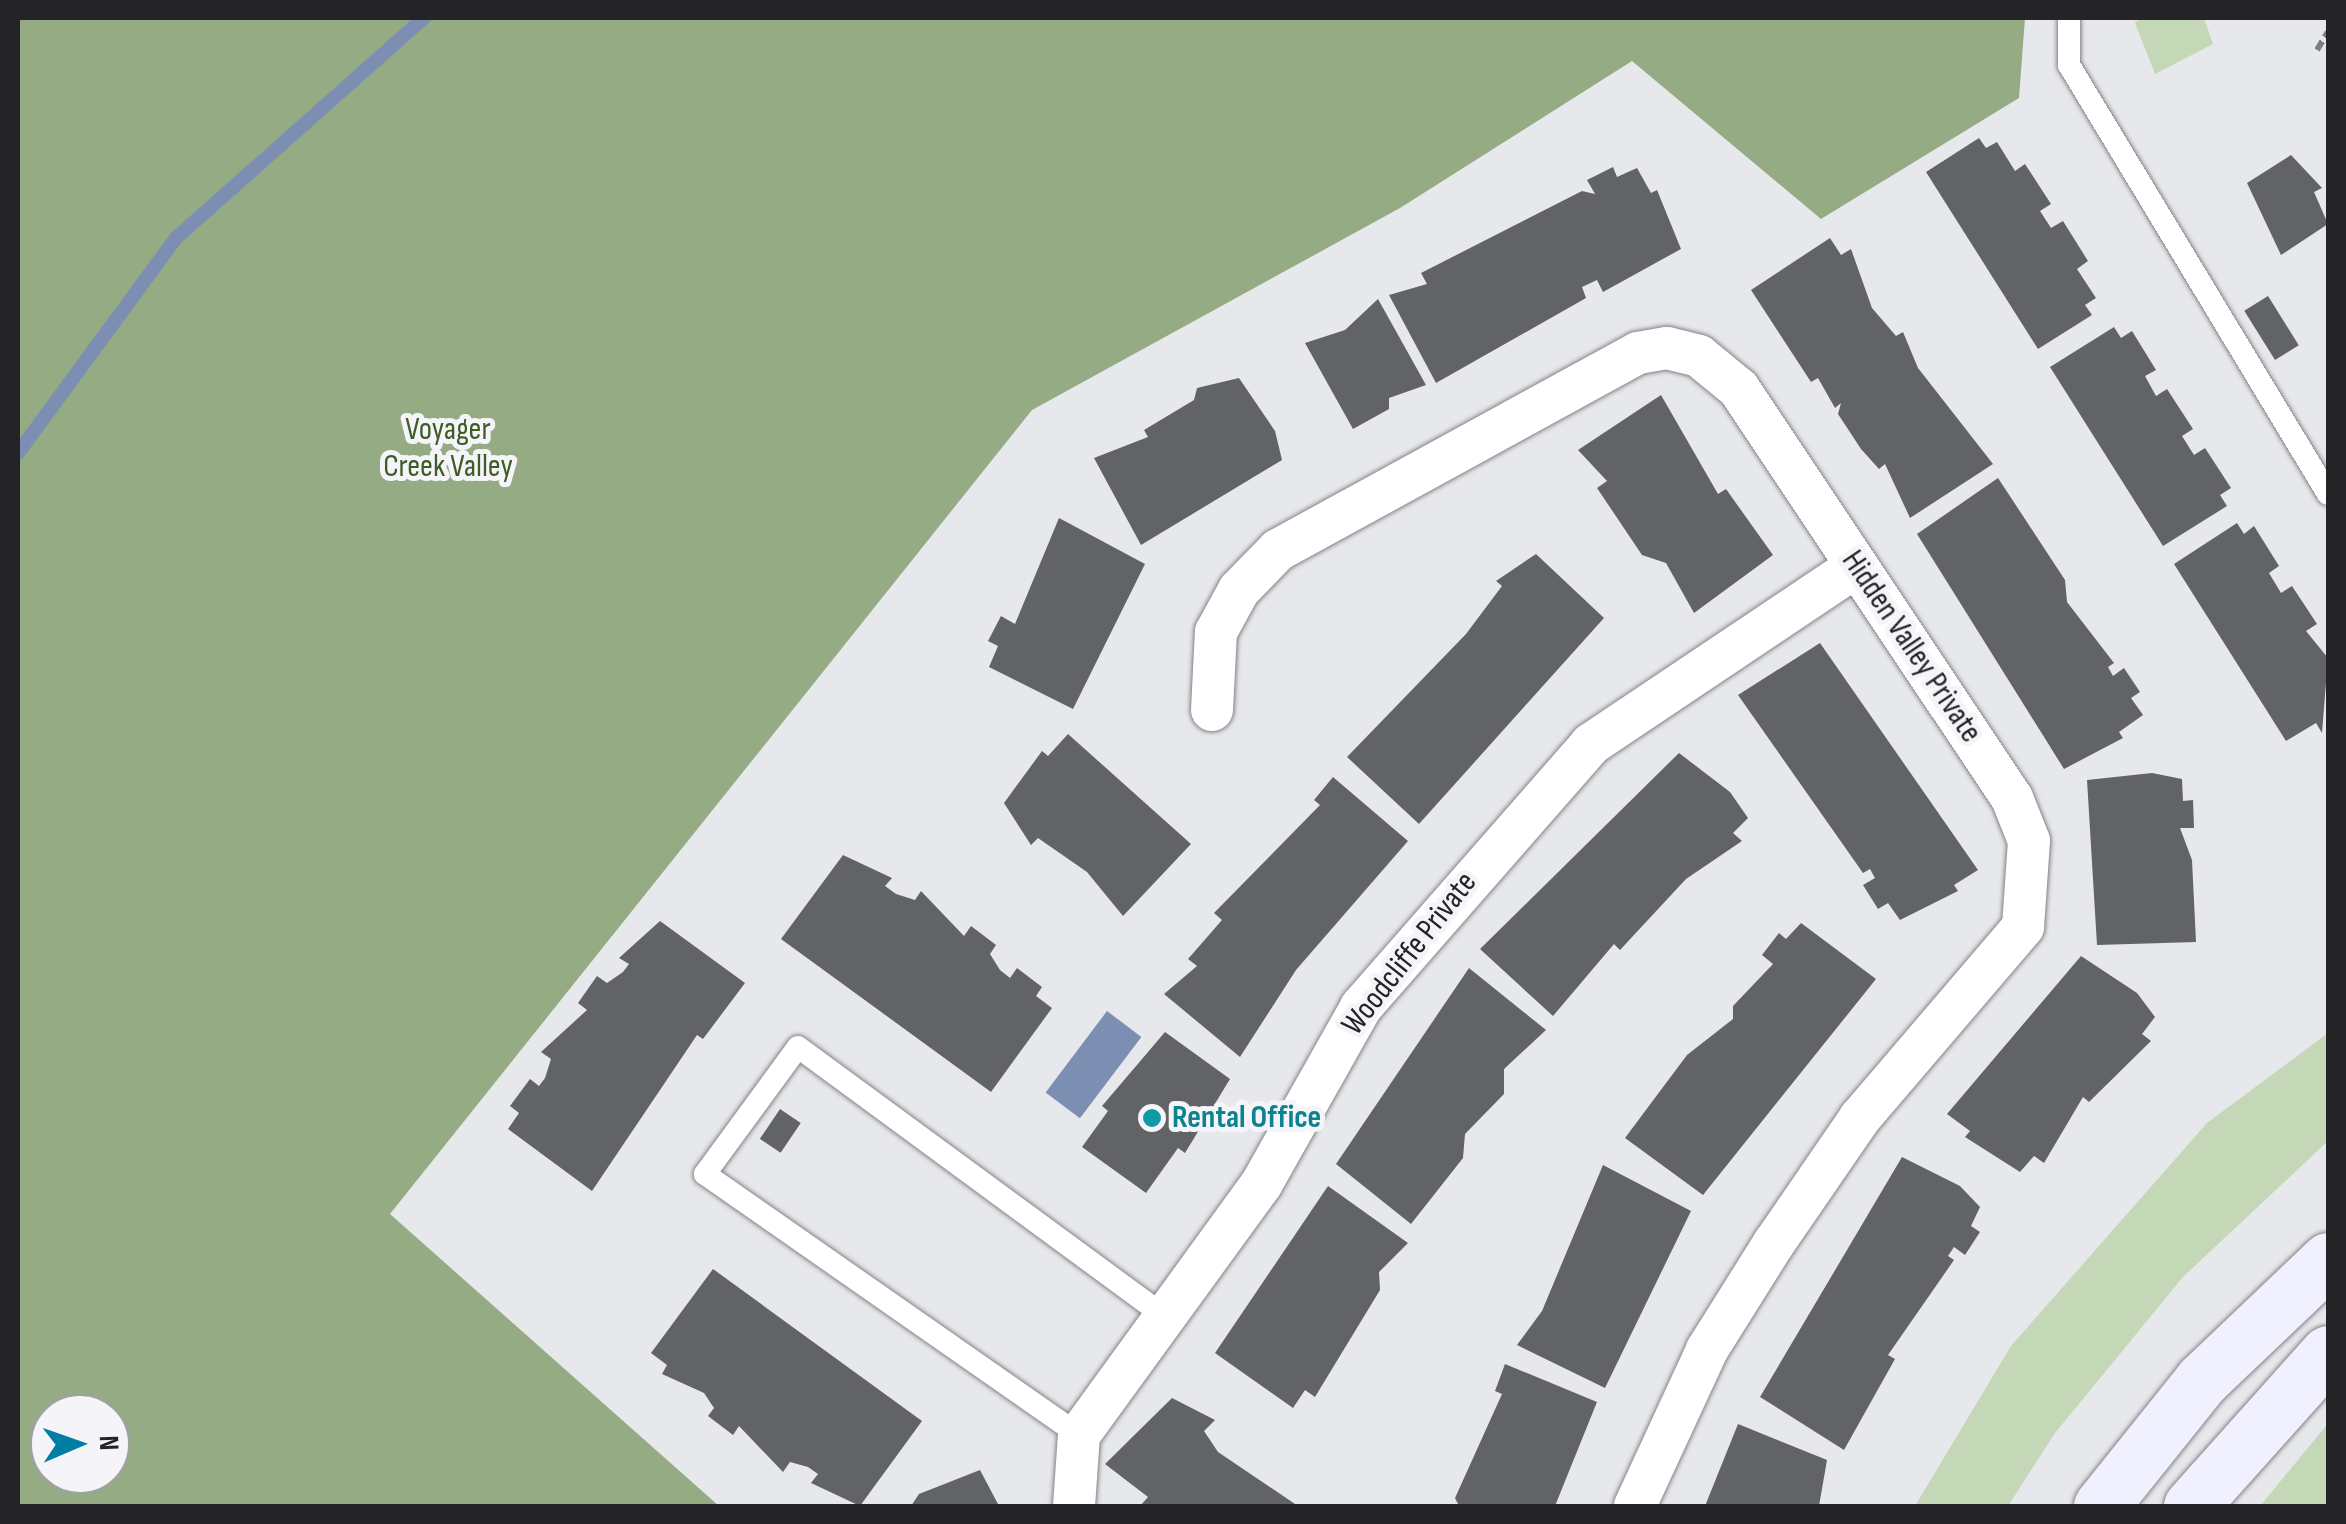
<!DOCTYPE html>
<html>
<head>
<meta charset="utf-8">
<style>
  body { margin:0 }
  #map { position:relative; width:2346px; height:1524px; overflow:hidden; background:#e7e8ec; font-family:"Sofia Sans Condensed",sans-serif }
  div>[style] { position:absolute }
  .green>* { inset:0; background:#c4d7b7 }
  .forest>* { inset:0; background:#95ab84 }
  .water>* { inset:0; background:#7c8fb3; transform-origin:0 0 }
  .stream>* { height:14px; margin:-7px; padding:0 7px; transform-origin:7px; border-radius:7px; background:#7c8fb3 }
  .building>* { inset:0; background:#626366; transform-origin:0 0 }
  .path>* { height:6px; margin-top:-3px; transform-origin:0; background:repeating-linear-gradient(90deg,#7c7d80 0 10px,transparent 0 15px) }
  .roads { filter:drop-shadow(0 0 2px #838487) drop-shadow(0 0 2px #838487) }
  .service>* { height:22px; margin:-11px; padding:0 11px; transform-origin:11px; border-radius:11px; background:#fff }
  .minor>* { height:42px; margin:-21px; padding:0 21px; transform-origin:21px; border-radius:21px; background:#fff }
  .secondary>* { height:55px; margin:-27.5px; padding:0 27.5px; transform-origin:27.5px; border-radius:27.5px; background:#f1f0fe }
  .dots>* { width:28px; height:28px; translate:-50% -50%; box-sizing:border-box; border:5px solid #f5f5f9; border-radius:50% }
  span { translate:-50% -50%; white-space:nowrap; text-align:center; line-height:1.15; -webkit-text-stroke:10px #f5f5f9; paint-order:stroke }
  .park-label { font-size:32px; color:#3f5c24 }
  .street-label { font-size:32px; color:#242426 }
  .culture-label { font-size:32px; color:#0d838f; font-weight:700 }
  .left { translate:0 -50%; text-align:left }
  .frame { position:absolute; inset:0; border:20px solid #242426; pointer-events:none }
  .north { position:absolute; left:30px; top:1394px; width:100px; height:100px; box-sizing:border-box; background:#f5f5f9; border:2px solid #a1a1a5; border-radius:50%; rotate:88deg; font-size:28px; font-weight:700; line-height:40px; text-align:center; color:#242426 }
  .north::after { content:''; display:block; margin:auto; width:35px; height:45px; background:#027ea5; clip-path:polygon(50% 0,100% 100%,50% 72%,0 100%) }
</style>
</head>
<body>
<div id="map">
  <div class="green">
    <div style="clip-path:polygon(2141px 18px,2204px 18px,2213px 44px,2155px 74px,2135px 23px)"></div>
    <div style="clip-path:polygon(2328px 1033px,2328px 1141px,2183px 1277px,2055px 1433px,2008px 1506px,1915px 1506px,2011px 1346px,2207px 1123px)"></div>
    <div style="clip-path:polygon(2328px 1423px,2328px 1506px,2260px 1506px,2326px 1426px)"></div>
  </div>
  <div class="forest">
    <div style="clip-path:polygon(evenodd,18px 18px,2025px 18px,2019px 98px,1821px 219px,1632px 61px,1400px 208px,1032px 410px,390px 1214px,719px 1506px,18px 1506px,18px 18px,50px 1414px,110px 1414px,110px 1474px,50px 1474px,50px 1414px)"></div>
  </div>
  <div class="water">
    <div style="left:1107px;top:1011px;width:43px;height:102px;rotate:37deg"></div>
  </div>
  <div class="stream">
    <div style="left:18px;top:453px;width:267px;rotate:-53.7deg"></div>
    <div style="left:176px;top:238px;width:332px;rotate:-41.6deg"></div>
  </div>
  <div class="building">
    <div style="clip-path:polygon(1979px 138px,1986px 148px,1997px 142px,2015px 171px,2025px 164px,2051px 204px,2040px 211px,2051px 228px,2063px 221px,2088px 261px,2077px 269px,2096px 298px,2085px 305px,2092px 315px,2038px 349px,1926px 172px)"></div>
    <div style="clip-path:polygon(2291px 155px,2322px 188px,2314px 192px,2328px 224px,2281px 255px,2247px 183px)"></div>
    <div style="clip-path:polygon(1613px 167px,1617px 177px,1637px 168px,1651px 193px,1657px 190px,1681px 249px,1603px 292px,1597px 280px,1582px 287px,1586px 298px,1436px 383px,1389px 295px,1427px 284px,1421px 273px,1582px 191px,1595px 194px,1587px 180px)"></div>
    <div style="clip-path:polygon(1830px 238px,1841px 255px,1851px 249px,1872px 308px,1896px 336px,1903px 332px,1918px 368px,1993px 464px,1910px 518px,1885px 464px,1879px 469px,1861px 449px,1838px 414px,1841px 403px,1835px 408px,1818px 378px,1811px 382px,1751px 290px)"></div>
    <div style="left:2268px;top:296px;width:58px;height:28px;rotate:58deg"></div>
    <div style="clip-path:polygon(1378px 299px,1426px 385px,1389px 398px,1389px 409px,1353px 429px,1305px 343px,1345px 330px)"></div>
    <div style="clip-path:polygon(2114px 327px,2121px 338px,2132px 331px,2156px 370px,2145px 376px,2156px 396px,2167px 389px,2193px 429px,2182px 436px,2194px 455px,2205px 448px,2231px 488px,2220px 495px,2227px 506px,2163px 546px,2050px 367px)"></div>
    <div style="clip-path:polygon(1239px 378px,1275px 431px,1282px 460px,1141px 545px,1094px 458px,1148px 437px,1144px 430px,1194px 400px,1197px 388px)"></div>
    <div style="clip-path:polygon(1661px 395px,1718px 494px,1726px 489px,1773px 555px,1694px 613px,1666px 563px,1642px 555px,1597px 488px,1607px 481px,1578px 450px)"></div>
    <div style="clip-path:polygon(1998px 478px,2065px 580px,2067px 602px,2114px 663px,2108px 667px,2113px 676px,2124px 668px,2140px 692px,2131px 698px,2143px 715px,2119px 732px,2123px 738px,2064px 769px,1917px 534px)"></div>
    <div style="clip-path:polygon(1059px 518px,1145px 564px,1073px 709px,989px 667px,998px 646px,988px 641px,1001px 616px,1015px 624px)"></div>
    <div style="clip-path:polygon(2237px 523px,2244px 534px,2254px 526px,2279px 566px,2269px 573px,2281px 593px,2292px 586px,2317px 624px,2306px 631px,2328px 658px,2322px 733px,2316px 723px,2286px 741px,2174px 564px)"></div>
    <div style="clip-path:polygon(1536px 554px,1604px 618px,1419px 824px,1347px 757px,1466px 634px,1502px 586px,1496px 581px)"></div>
    <div style="clip-path:polygon(1820px 643px,1978px 870px,1954px 885px,1958px 891px,1900px 920px,1888px 903px,1878px 909px,1863px 885px,1875px 878px,1870px 869px,1863px 873px,1738px 695px)"></div>
    <div style="clip-path:polygon(1068px 734px,1191px 844px,1123px 916px,1087px 872px,1038px 838px,1031px 845px,1004px 803px,1042px 751px,1048px 756px)"></div>
    <div style="clip-path:polygon(1679px 753px,1730px 792px,1748px 818px,1733px 833px,1742px 841px,1686px 879px,1620px 950px,1614px 944px,1553px 1016px,1480px 949px)"></div>
    <div style="clip-path:polygon(2152px 773px,2182px 779px,2183px 801px,2193px 800px,2194px 828px,2180px 828px,2192px 860px,2196px 942px,2097px 945px,2087px 780px)"></div>
    <div style="clip-path:polygon(1333px 777px,1408px 841px,1296px 970px,1240px 1057px,1164px 994px,1197px 966px,1188px 959px,1222px 920px,1214px 913px,1320px 805px,1314px 800px)"></div>
    <div style="clip-path:polygon(843px 855px,892px 878px,885px 886px,896px 894px,915px 900px,921px 891px,964px 936px,971px 926px,996px 945px,990px 954px,1000px 970px,1010px 978px,1017px 968px,1042px 987px,1036px 996px,1052px 1008px,991px 1092px,781px 939px)"></div>
    <div style="clip-path:polygon(660px 921px,745px 983px,703px 1039px,697px 1035px,592px 1191px,508px 1129px,519px 1113px,510px 1106px,530px 1079px,539px 1086px,545px 1078px,551px 1059px,541px 1052px,587px 1010px,578px 1003px,597px 976px,607px 983px,623px 972px,629px 964px,619px 958px)"></div>
    <div style="clip-path:polygon(1801px 923px,1876px 979px,1703px 1195px,1625px 1138px,1687px 1055px,1733px 1019px,1733px 1006px,1773px 964px,1762px 955px,1779px 933px,1786px 939px)"></div>
    <div style="clip-path:polygon(2081px 956px,2137px 993px,2155px 1017px,2142px 1034px,2151px 1041px,2089px 1102px,2083px 1097px,2044px 1163px,2034px 1156px,2020px 1172px,1965px 1137px,1970px 1131px,1947px 1114px)"></div>
    <div style="clip-path:polygon(1469px 968px,1546px 1030px,1504px 1069px,1504px 1094px,1465px 1134px,1463px 1158px,1411px 1224px,1336px 1164px)"></div>
    <div style="clip-path:polygon(1165px 1032px,1230px 1079px,1185px 1153px,1178px 1148px,1146px 1193px,1082px 1147px,1108px 1111px,1102px 1106px)"></div>
    <div style="left:780px;top:1109px;width:25px;height:36px;rotate:34deg"></div>
    <div style="clip-path:polygon(1902px 1157px,1960px 1186px,1980px 1207px,1971px 1226px,1980px 1232px,1965px 1255px,1954px 1247px,1948px 1256px,1954px 1260px,1888px 1355px,1895px 1359px,1844px 1450px,1760px 1397px)"></div>
    <div style="clip-path:polygon(1603px 1165px,1691px 1211px,1605px 1388px,1517px 1345px,1542px 1311px)"></div>
    <div style="clip-path:polygon(1328px 1186px,1408px 1243px,1379px 1272px,1380px 1290px,1315px 1397px,1305px 1390px,1293px 1408px,1215px 1353px)"></div>
    <div style="clip-path:polygon(713px 1269px,922px 1421px,860px 1506px,811px 1483px,818px 1474px,808px 1467px,790px 1462px,783px 1472px,739px 1426px,733px 1435px,708px 1416px,714px 1408px,704px 1393px,662px 1374px,667px 1365px,651px 1353px)"></div>
    <div style="clip-path:polygon(1505px 1364px,1597px 1402px,1555px 1506px,1459px 1506px,1455px 1498px,1502px 1394px,1495px 1391px)"></div>
    <div style="clip-path:polygon(1172px 1398px,1215px 1420px,1204px 1431px,1218px 1452px,1298px 1506px,1140px 1506px,1148px 1497px,1105px 1464px)"></div>
    <div style="clip-path:polygon(1738px 1424px,1827px 1460px,1819px 1506px,1705px 1506px)"></div>
    <div style="clip-path:polygon(980px 1470px,999px 1506px,911px 1506px,919px 1494px)"></div>
  </div>
  <div class="path">
    <div style="left:2317px;top:50px;width:21px;rotate:-59deg"></div>
  </div>
  <div class="roads">
    <div class="service">
      <div style="left:2069px;top:18px;width:47px;rotate:90deg"></div>
      <div style="left:2069px;top:65px;width:501px;rotate:58.88deg"></div>
      <div style="left:1079px;top:1435px;width:456px;rotate:-145.1deg"></div>
      <div style="left:705px;top:1174px;width:157px;rotate:-53.8deg"></div>
      <div style="left:798px;top:1047px;width:456px;rotate:36.3deg"></div>
    </div>
    <div class="minor">
      <div style="left:1212px;top:710px;width:78px;rotate:-87.1deg"></div>
      <div style="left:1216px;top:632px;width:48px;rotate:-61.3deg"></div>
      <div style="left:1239px;top:590px;width:56px;rotate:-45.7deg"></div>
      <div style="left:1278px;top:550px;width:410px;rotate:-28.7deg"></div>
      <div style="left:1638px;top:353px;width:29px;rotate:-10deg"></div>
      <div style="left:1667px;top:348px;width:33px;rotate:14deg"></div>
      <div style="left:1699px;top:356px;width:52px;rotate:39.5deg"></div>
      <div style="left:1739px;top:389px;width:492px;rotate:56.3deg"></div>
      <div style="left:2012px;top:798px;width:46px;rotate:68.4deg"></div>
      <div style="left:2029px;top:841px;width:86px;rotate:94deg"></div>
      <div style="left:2023px;top:927px;width:251px;rotate:130.5deg"></div>
      <div style="left:1860px;top:1118px;width:152px;rotate:124.5deg"></div>
      <div style="left:1774px;top:1243px;width:126px;rotate:122.1deg"></div>
      <div style="left:1707px;top:1350px;width:172px;rotate:114.8deg"></div>
      <div style="left:1074px;top:1506px;width:71px;rotate:-86deg"></div>
      <div style="left:1079px;top:1435px;width:311px;rotate:-54deg"></div>
      <div style="left:1262px;top:1183px;width:202px;rotate:-60.6deg"></div>
      <div style="left:1361px;top:1007px;width:349px;rotate:-48.8deg"></div>
      <div style="left:1591px;top:744px;width:320px;rotate:-33.8deg"></div>
    </div>
    <div class="secondary">
      <div style="left:2101px;top:1506px;width:161px;rotate:-51.3deg"></div>
      <div style="left:2202px;top:1380px;width:174px;rotate:-43.6deg"></div>
      <div style="left:2191px;top:1506px;width:205px;rotate:-48.2deg"></div>
    </div>
  </div>
  <div class="dots">
    <div style="left:1152px;top:1118px;background:#0f9aa8"></div>
  </div>
  <div class="park-label">
    <span style="left:448px;top:449px">Voyager<br>Creek Valley</span>
  </div>
  <div class="street-label">
    <span style="left:1911px;top:647px;rotate:56deg">Hidden Valley Private</span>
    <span style="left:1410px;top:954px;rotate:-52deg">Woodcliffe Private</span>
  </div>
  <div class="culture-label">
    <span class="left" style="left:1172px;top:1118px">Rental Office</span>
  </div>
  <div class="frame"></div>
  <div class="north">N</div>
</div>
</body>
</html>
